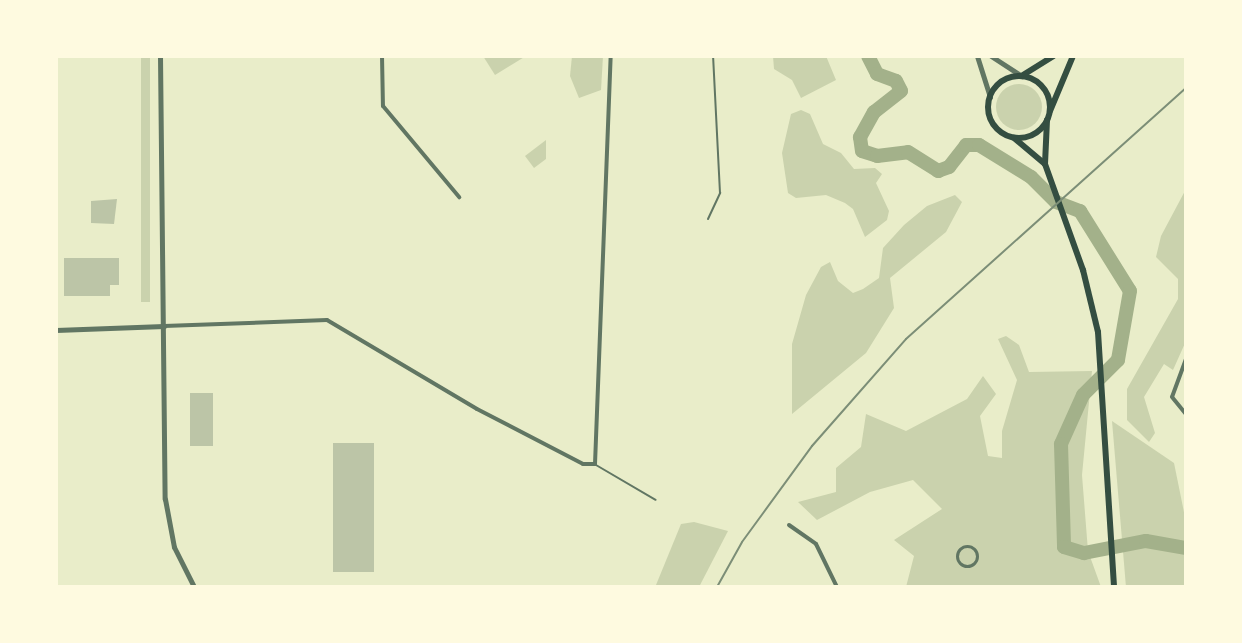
<!DOCTYPE html>
<html>
<head>
<meta charset="utf-8">
<style>
  body { margin:0 }
  #map { position:relative; width:1242px; height:643px; overflow:hidden; background:#e9edc9; font-family:"PT Sans",sans-serif }
  div>[style] { position:absolute }
  .green>* { inset:0; background:#cad2ad; transform-origin:0 0 }
  .round { border-radius:50% }
  .river>* { height:14px; margin:-7px; padding:0 7px; transform-origin:7px; border-radius:7px; background:#a3b18a }
  .building>* { inset:0; background:#bcc5a7; transform-origin:0 0 }
  .service>* { height:2px; margin:-1px; padding:0 1px; transform-origin:1px; border-radius:1px; background:#617663 }
  .pedestrian>* { height:3px; margin:-1.5px; padding:0 1.5px; transform-origin:1.5px; border-radius:1.5px; background:#617663 }
  .pedestrian>.ring { margin:-1.5px; padding:0; box-sizing:content-box; background:none; border:3px solid #617663; border-radius:50% }
  .minor>* { height:4px; margin:-2px; padding:0 2px; transform-origin:2px; border-radius:2px; background:#617663 }
  .tertiary>* { height:5px; margin:-2.5px; padding:0 2.5px; transform-origin:2.5px; border-radius:2.5px; background:#617663 }
  .secondary>* { height:6px; margin:-3px; padding:0 3px; transform-origin:3px; border-radius:3px; background:#344e41 }
  .secondary>.ring { margin:-3px; padding:0; box-sizing:content-box; background:none; border:6px solid #344e41; border-radius:50% }
  .rail>* { height:2px; margin:-1px; padding:0 1px; transform-origin:1px; border-radius:1px; background:#7c8e77 }
  span { translate:-50% -50%; white-space:nowrap; text-align:center; line-height:1.15; -webkit-text-stroke:7px #fefae0; paint-order:stroke }
  .frame { position:absolute; inset:0; border:58px solid #fefae0; pointer-events:none }
</style>
</head>
<body>
<div id="map">
  <div class="green">
    <div style="left:141px;top:56px;width:9px;height:246px"></div>
    <div style="clip-path:polygon(483px 56px,526px 56px,495px 75px)"></div>
    <div style="clip-path:polygon(572px 56px,603px 56px,601px 90px,579px 98px,570px 76px)"></div>
    <div style="clip-path:polygon(773px 56px,826px 56px,836px 80px,801px 98px,792px 80px,774px 69px)"></div>
    <div class="round" style="left:996px;top:84px;width:46px;height:46px"></div>
    <div style="clip-path:polygon(801px 110px,810px 114px,823px 144px,841px 153px,854px 169px,875px 168px,882px 174px,876px 183px,889px 211px,887px 220px,865px 237px,853px 209px,845px 203px,826px 195px,796px 198px,788px 193px,782px 153px,791px 114px)"></div>
    <div style="clip-path:polygon(546px 140px,546px 159px,534px 168px,525px 156px)"></div>
    <div style="clip-path:polygon(1186px 189px,1186px 341px,1173px 370px,1164px 364px,1144px 397px,1155px 433px,1149px 442px,1127px 420px,1127px 389px,1178px 299px,1178px 279px,1156px 257px,1161px 236px)"></div>
    <div style="clip-path:polygon(955px 195px,962px 202px,946px 232px,890px 278px,894px 308px,866px 353px,792px 414px,792px 344px,806px 295px,821px 267px,830px 262px,838px 281px,853px 293px,863px 289px,879px 278px,883px 248px,904px 225px,927px 206px)"></div>
    <div style="clip-path:polygon(1006px 336px,1019px 345px,1029px 372px,1092px 371px,1082px 475px,1088px 551px,1101px 587px,906px 587px,914px 556px,894px 540px,942px 509px,913px 480px,870px 492px,817px 520px,798px 502px,836px 492px,836px 468px,861px 447px,866px 414px,906px 431px,967px 399px,983px 376px,996px 394px,980px 416px,988px 456px,1002px 458px,1002px 431px,1017px 380px,998px 339px)"></div>
    <div style="clip-path:polygon(1112px 421px,1174px 463px,1186px 522px,1186px 587px,1126px 587px)"></div>
    <div style="clip-path:polygon(694px 522px,728px 531px,699px 587px,656px 585px,681px 524px)"></div>
  </div>
  <div class="river">
    <div style="left:868px;top:56px;width:20px;rotate:63deg"></div>
    <div style="left:877px;top:74px;width:20px;rotate:20deg"></div>
    <div style="left:896px;top:81px;width:11px;rotate:63deg"></div>
    <div style="left:901px;top:91px;width:34px;rotate:142deg"></div>
    <div style="left:874px;top:112px;width:29px;rotate:119deg"></div>
    <div style="left:860px;top:137px;width:14px;rotate:82deg"></div>
    <div style="left:862px;top:151px;width:16px;rotate:18deg"></div>
    <div style="left:877px;top:156px;width:31px;rotate:-7deg"></div>
    <div style="left:908px;top:152px;width:36px;rotate:32deg"></div>
    <div style="left:938px;top:171px;width:12px;rotate:-20deg"></div>
    <div style="left:949px;top:167px;width:28px;rotate:-52deg"></div>
    <div style="left:966px;top:145px;width:13px"></div>
    <div style="left:979px;top:145px;width:61px;rotate:31.6deg"></div>
    <div style="left:1031px;top:177px;width:35px;rotate:45deg"></div>
    <div style="left:1056px;top:202px;width:26px;rotate:21deg"></div>
    <div style="left:1080px;top:211px;width:94px;rotate:58deg"></div>
    <div style="left:1130px;top:291px;width:70px;rotate:99.9deg"></div>
    <div style="left:1118px;top:360px;width:49px;rotate:135deg"></div>
    <div style="left:1083px;top:395px;width:54px;rotate:114.2deg"></div>
    <div style="left:1061px;top:444px;width:103px;rotate:88.3deg"></div>
    <div style="left:1064px;top:547px;width:21px;rotate:17deg"></div>
    <div style="left:1084px;top:553px;width:63px;rotate:-11deg"></div>
    <div style="left:1146px;top:541px;width:41px;rotate:9.9deg"></div>
  </div>
  <div class="building">
    <div style="clip-path:polygon(117px 199px,114px 224px,91px 223px,91px 201px)"></div>
    <div style="clip-path:polygon(64px 258px,119px 258px,119px 285px,110px 285px,110px 296px,64px 296px)"></div>
    <div style="left:213px;top:393px;width:53px;height:23px;rotate:90deg"></div>
    <div style="left:333px;top:443px;width:41px;height:129px"></div>
  </div>
  <div class="service">
    <div style="left:708px;top:219px;width:29px;rotate:-65deg"></div>
    <div style="left:720px;top:193px;width:137px;rotate:-92.9deg"></div>
    <div style="left:596px;top:465px;width:69px;rotate:30.3deg"></div>
  </div>
  <div class="pedestrian">
    <div class="ring" style="left:957px;top:546px;width:17px;height:17px"></div>
  </div>
  <div class="minor">
    <div style="left:382px;top:56px;width:50px;rotate:88.9deg"></div>
    <div style="left:383px;top:106px;width:119px;rotate:50.1deg"></div>
    <div style="left:164px;top:326px;width:163px;rotate:-2.1deg"></div>
    <div style="left:327px;top:320px;width:174px;rotate:30.7deg"></div>
    <div style="left:477px;top:409px;width:119px;rotate:27.4deg"></div>
    <div style="left:583px;top:464px;width:12px"></div>
    <div style="left:595px;top:464px;width:408px;rotate:-87.8deg"></div>
    <div style="left:1186px;top:359px;width:40px;rotate:110.2deg"></div>
    <div style="left:1172px;top:397px;width:22px;rotate:51deg"></div>
    <div style="left:789px;top:525px;width:33px;rotate:35deg"></div>
    <div style="left:816px;top:544px;width:48px;rotate:64deg"></div>
  </div>
  <div class="tertiary">
    <div style="left:160px;top:56px;width:443px;rotate:89.4deg"></div>
    <div style="left:165px;top:499px;width:49px;rotate:79.4deg"></div>
    <div style="left:174px;top:547px;width:45px;rotate:63.4deg"></div>
    <div style="left:977px;top:56px;width:43px;rotate:72.4deg"></div>
    <div style="left:991px;top:56px;width:37px;rotate:33deg"></div>
    <div style="left:56px;top:330px;width:108px;rotate:-2.1deg"></div>
  </div>
  <div class="secondary">
    <div style="left:1023px;top:75px;width:36px;rotate:-32deg"></div>
    <div class="ring" style="left:988px;top:76px;width:56px;height:56px"></div>
    <div style="left:1050px;top:111px;width:60px;rotate:-67.3deg"></div>
    <div style="left:1047px;top:120px;width:44px;rotate:92.6deg"></div>
    <div style="left:1045px;top:164px;width:113px;rotate:70.3deg"></div>
    <div style="left:1083px;top:270px;width:64px;rotate:76.4deg"></div>
    <div style="left:1098px;top:332px;width:256px;rotate:86.4deg"></div>
    <div style="left:1014px;top:138px;width:40px;rotate:40deg"></div>
  </div>
  <div class="rail">
    <div style="left:717px;top:587px;width:51px;rotate:-60.9deg"></div>
    <div style="left:742px;top:542px;width:119px;rotate:-53.9deg"></div>
    <div style="left:812px;top:446px;width:142px;rotate:-48.7deg"></div>
    <div style="left:906px;top:339px;width:376px;rotate:-41.9deg"></div>
  </div>
  <div class="frame"></div>
</div>
</body>
</html>
